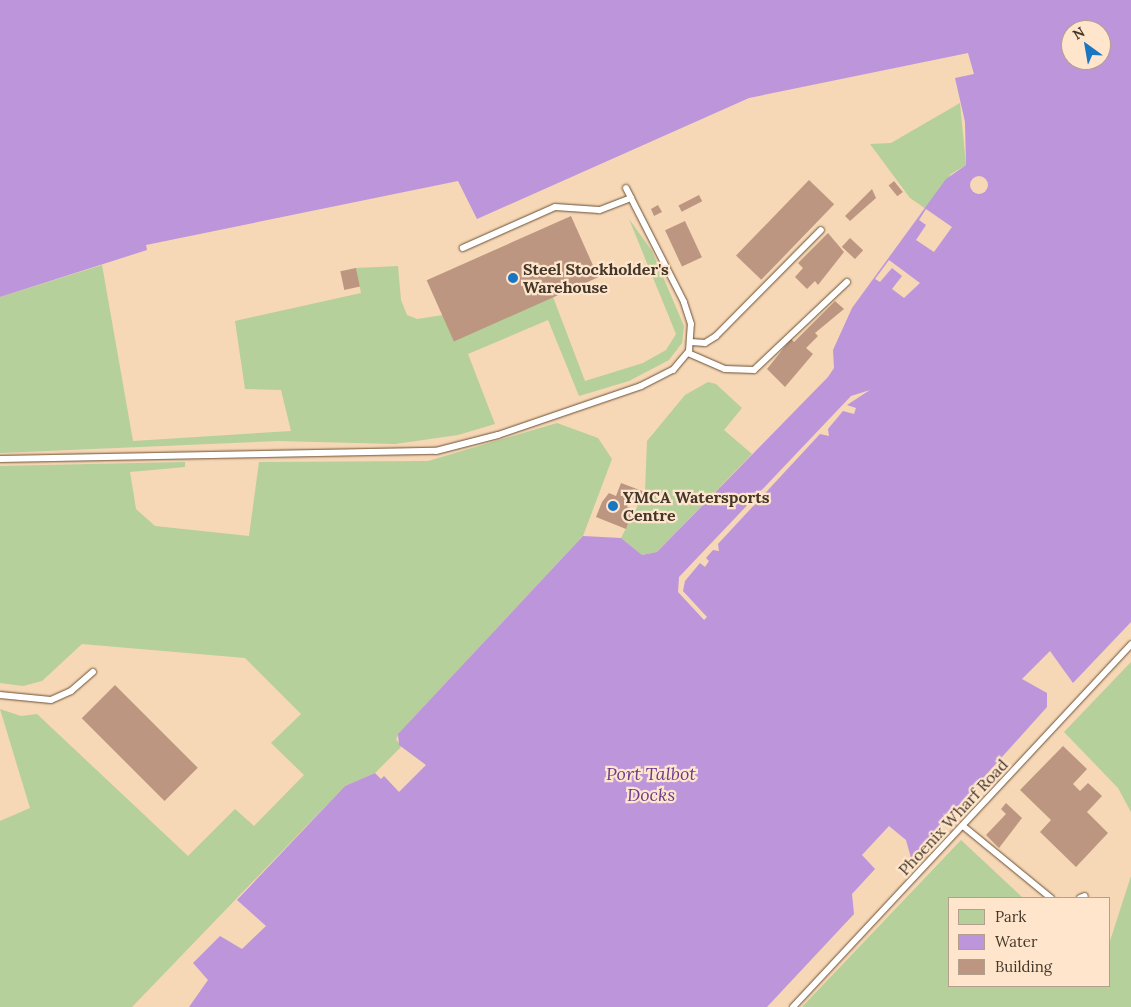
<!DOCTYPE html>
<html>
<head>
<meta charset="utf-8">
<style>
  body { margin:0 }
  #map { position:relative; width:1131px; height:1007px; overflow:hidden; background:#f6d7b6; font-family:Lora,serif }
  div>[style] { position:absolute }
  .green>* { inset:0; background:#b5d09a }
  .water>* { inset:0; background:#bc95db }
  .pier>* { inset:0; background:#f6d7b6 }
  .round { border-radius:50% }
  .building>* { inset:0; background:#bd9681; transform-origin:0 0 }
  .roads { filter:drop-shadow(0 0 1px #6a5033) drop-shadow(0 0 1px #6a5033) }
  .service>* { height:6px; margin:-3px; padding:0 3px; transform-origin:3px; border-radius:3px; background:#fff }
  .dots>* { width:14px; height:14px; translate:-50% -50%; box-sizing:border-box; border:2px solid #fee5cb; border-radius:50% }
  span { translate:-50% -50%; white-space:nowrap; text-align:center; line-height:1.15; -webkit-text-stroke:4.5px #fee5cb; paint-order:stroke }
  .poi-label { font-size:16px; color:#43372a; font-weight:700 }
  .left { translate:0 -50%; text-align:left }
  .street-label { font-size:16px; color:#43372a }
  .water-label { font-size:18px; color:#6d3b8e; font-style:italic }
  .legend { position:absolute; left:948px; top:897px; width:162px; height:90px; box-sizing:border-box; background:#fee5cb; border:1px solid #b39f8b; margin:0; padding:6px 9px; list-style:none; font-size:15px; color:#43372a }
  .legend li { display:flex; align-items:center; gap:10px; height:25px }
  .legend b { width:25px; border:1px solid #b39f8b }
  .north { position:absolute; left:1061px; top:20px; width:50px; height:50px; box-sizing:border-box; background:#fee5cb; border:1px solid #b39f8b; border-radius:50%; rotate:328deg; font-size:14px; font-weight:700; line-height:20px; text-align:center; color:#43372a }
  .north::after { content:''; display:block; margin:auto; width:18px; height:22px; background:#1876c3; clip-path:polygon(50% 0,100% 100%,50% 72%,0 100%) }
</style>
</head>
<body>
<div id="map">
  <div class="green">
    <div style="clip-path:polygon(960px 103px,966px 165px,951px 174px,926px 209px,910px 198px,870px 144px,891px 143px)"></div>
    <div style="clip-path:polygon(629px 219px,652px 251px,684px 326px,682px 343px,669px 360px,629px 381px,579px 396px,548px 320px,468px 354px,495px 424px,458px 435px,395px 444px,279px 441px,0 453px,0 297px,102px 265px,133px 441px,291px 431px,281px 390px,245px 389px,235px 321px,361px 293px,356px 268px,398px 266px,401px 300px,407px 315px,417px 319px,443px 315px,454px 340px,553px 297px,585px 381px,643px 363px,666px 350px,676px 334px)"></div>
    <div style="clip-path:polygon(708px 382px,716px 384px,742px 408px,724px 430px,752px 454px,657px 552px,642px 555px,621px 538px,645px 492px,647px 441px,685px 395px)"></div>
    <div style="clip-path:polygon(557px 423px,598px 438px,612px 459px,583px 536px,401px 731px,396px 739px,401px 747px,375px 773px,345px 786px,132px 1007px,0 1007px,0 821px,30px 808px,0 709px,21px 716px,37px 714px,188px 856px,235px 809px,254px 826px,304px 775px,271px 743px,301px 714px,245px 658px,82px 644px,42px 681px,23px 686px,0 683px,0 466px,185px 462px,185px 467px,130px 472px,136px 509px,155px 526px,249px 536px,259px 462px,428px 461px)"></div>
    <div style="clip-path:polygon(1131px 662px,1131px 812px,1118px 788px,1064px 732px)"></div>
    <div style="clip-path:polygon(961px 840px,1023px 898px,950px 898px,950px 986px,1110px 986px,1110px 941px,1131px 876px,1131px 1007px,802px 1007px)"></div>
  </div>
  <div class="water">
    <div style="clip-path:polygon(evenodd,0 0,1131px 0,1131px 622px,1073px 683px,1050px 651px,1022px 679px,1047px 693px,1047px 707px,911px 858px,906px 840px,889px 826px,862px 855px,875px 869px,852px 894px,854px 914px,767px 1007px,189px 1007px,208px 980px,193px 963px,220px 936px,242px 949px,266px 926px,237px 900px,345px 786px,375px 773px,381px 779px,384px 776px,399px 792px,426px 765px,399px 745px,398px 734px,583px 536px,621px 538px,642px 555px,657px 552px,828px 377px,834px 368px,833px 350px,852px 308px,946px 179px,966px 165px,965px 122px,955px 78px,974px 74px,968px 53px,749px 98px,477px 219px,458px 181px,146px 245px,147px 250px,0 297px,0 0,1071px 30px,1101px 30px,1101px 60px,1071px 60px,1071px 30px)"></div>
  </div>
  <div class="pier">
    <div class="round" style="left:970px;top:176px;width:18px;height:18px"></div>
    <div style="clip-path:polygon(926px 209px,952px 227px,934px 252px,916px 240px,926px 225px,919px 220px)"></div>
    <div style="clip-path:polygon(889px 260px,920px 283px,904px 298px,892px 289px,902px 276px,892px 268px,880px 282px,875px 279px)"></div>
    <div style="clip-path:polygon(870px 390px,847px 405px,856px 408px,854px 414px,843px 411px,828px 429px,829px 436px,820px 434px,718px 544px,719px 551px,713px 550px,706px 558px,709px 561px,705px 567px,700px 563px,685px 581px,683px 591px,707px 617px,704px 620px,678px 592px,679px 577px,851px 396px)"></div>
  </div>
  <div class="building">
    <div style="left:809px;top:180px;width:35px;height:105px;rotate:44deg"></div>
    <div style="left:894px;top:181px;width:14px;height:7px;rotate:51deg"></div>
    <div style="clip-path:polygon(872px 189px,876px 198px,850px 221px,845px 216px)"></div>
    <div style="left:699px;top:195px;width:7px;height:23px;rotate:63deg"></div>
    <div style="clip-path:polygon(658px 205px,662px 212px,654px 216px,651px 209px)"></div>
    <div style="left:571px;top:216px;width:67px;height:158px;rotate:66deg"></div>
    <div style="left:685px;top:221px;width:40px;height:22px;rotate:65deg"></div>
    <div style="clip-path:polygon(828px 233px,844px 252px,818px 285px,815px 281px,807px 289px,795px 277px,803px 268px,798px 263px)"></div>
    <div style="left:850px;top:238px;width:18px;height:12px;rotate:43deg"></div>
    <div style="left:356px;top:268px;width:19px;height:16px;rotate:78deg"></div>
    <div style="clip-path:polygon(835px 301px,844px 309px,815px 333px,818px 336px,806px 348px,813px 354px,785px 387px,767px 369px,791px 339px,794px 342px)"></div>
    <div style="clip-path:polygon(621px 483px,645px 492px,639px 506px,629px 502px,627px 507px,634px 509px,626px 529px,596px 517px,602px 502px,609px 493px,616px 496px)"></div>
    <div style="left:115px;top:685px;width:117px;height:47px;rotate:45deg"></div>
    <div style="clip-path:polygon(1063px 746px,1087px 769px,1073px 784px,1080px 791px,1088px 783px,1102px 796px,1087px 812px,1108px 833px,1076px 867px,1040px 832px,1051px 820px,1020px 790px)"></div>
    <div style="clip-path:polygon(1006px 803px,1022px 818px,999px 848px,986px 835px,1006px 814px,1001px 809px)"></div>
  </div>
  <div class="roads">
    <div class="service">
      <div style="left:626px;top:188px;width:11px;rotate:63deg"></div>
      <div style="left:691px;top:342px;width:14px;rotate:4deg"></div>
      <div style="left:705px;top:343px;width:13px;rotate:-32deg"></div>
      <div style="left:716px;top:336px;width:149px;rotate:-45.3deg"></div>
      <div style="left:688px;top:353px;width:40px;rotate:23.4deg"></div>
      <div style="left:725px;top:369px;width:29px;rotate:2deg"></div>
      <div style="left:754px;top:370px;width:128px;rotate:-43.4deg"></div>
      <div style="left:0;top:459px;width:436px;rotate:-1.1deg"></div>
      <div style="left:436px;top:451px;width:64px;rotate:-14.5deg"></div>
      <div style="left:498px;top:435px;width:151px;rotate:-18.9deg"></div>
      <div style="left:641px;top:386px;width:36px;rotate:-27deg"></div>
      <div style="left:673px;top:370px;width:25px;rotate:-50deg"></div>
      <div style="left:689px;top:351px;width:27px;rotate:-86deg"></div>
      <div style="left:691px;top:324px;width:23px;rotate:-108deg"></div>
      <div style="left:684px;top:302px;width:117px;rotate:-117deg"></div>
      <div style="left:631px;top:198px;width:34px;rotate:159deg"></div>
      <div style="left:599px;top:210px;width:44px;rotate:-176.1deg"></div>
      <div style="left:555px;top:207px;width:101px;rotate:156deg"></div>
      <div style="left:0;top:695px;width:51px;rotate:5.6deg"></div>
      <div style="left:51px;top:700px;width:22px;rotate:-24deg"></div>
      <div style="left:71px;top:691px;width:29px;rotate:-41deg"></div>
      <div style="left:963px;top:826px;width:114px;rotate:39.3deg"></div>
      <div style="left:1080px;top:898px;width:5px;rotate:-22deg"></div>
      <div style="left:793px;top:1007px;width:496px;rotate:-47deg"></div>
    </div>
  </div>
  <div class="dots">
    <div style="left:513px;top:278px;background:#1876c3"></div>
    <div style="left:613px;top:506px;background:#1876c3"></div>
  </div>
  <div class="poi-label">
    <span class="left" style="left:523px;top:278px">Steel Stockholder's<br>Warehouse</span>
    <span class="left" style="left:623px;top:506px">YMCA Watersports<br>Centre</span>
  </div>
  <div class="street-label">
    <span style="left:953px;top:817px;rotate:-47deg">Phoenix Wharf Road</span>
  </div>
  <div class="water-label">
    <span style="left:651px;top:785px">Port Talbot<br>Docks</span>
  </div>
  <ul class="legend">
  <li><b style="height:14px;background:#b5d09a"></b>Park</li>
  <li><b style="height:14px;background:#bc95db"></b>Water</li>
  <li><b style="height:14px;background:#bd9681"></b>Building</li>
  </ul>
  <div class="north">N</div>
</div>
</body>
</html>
